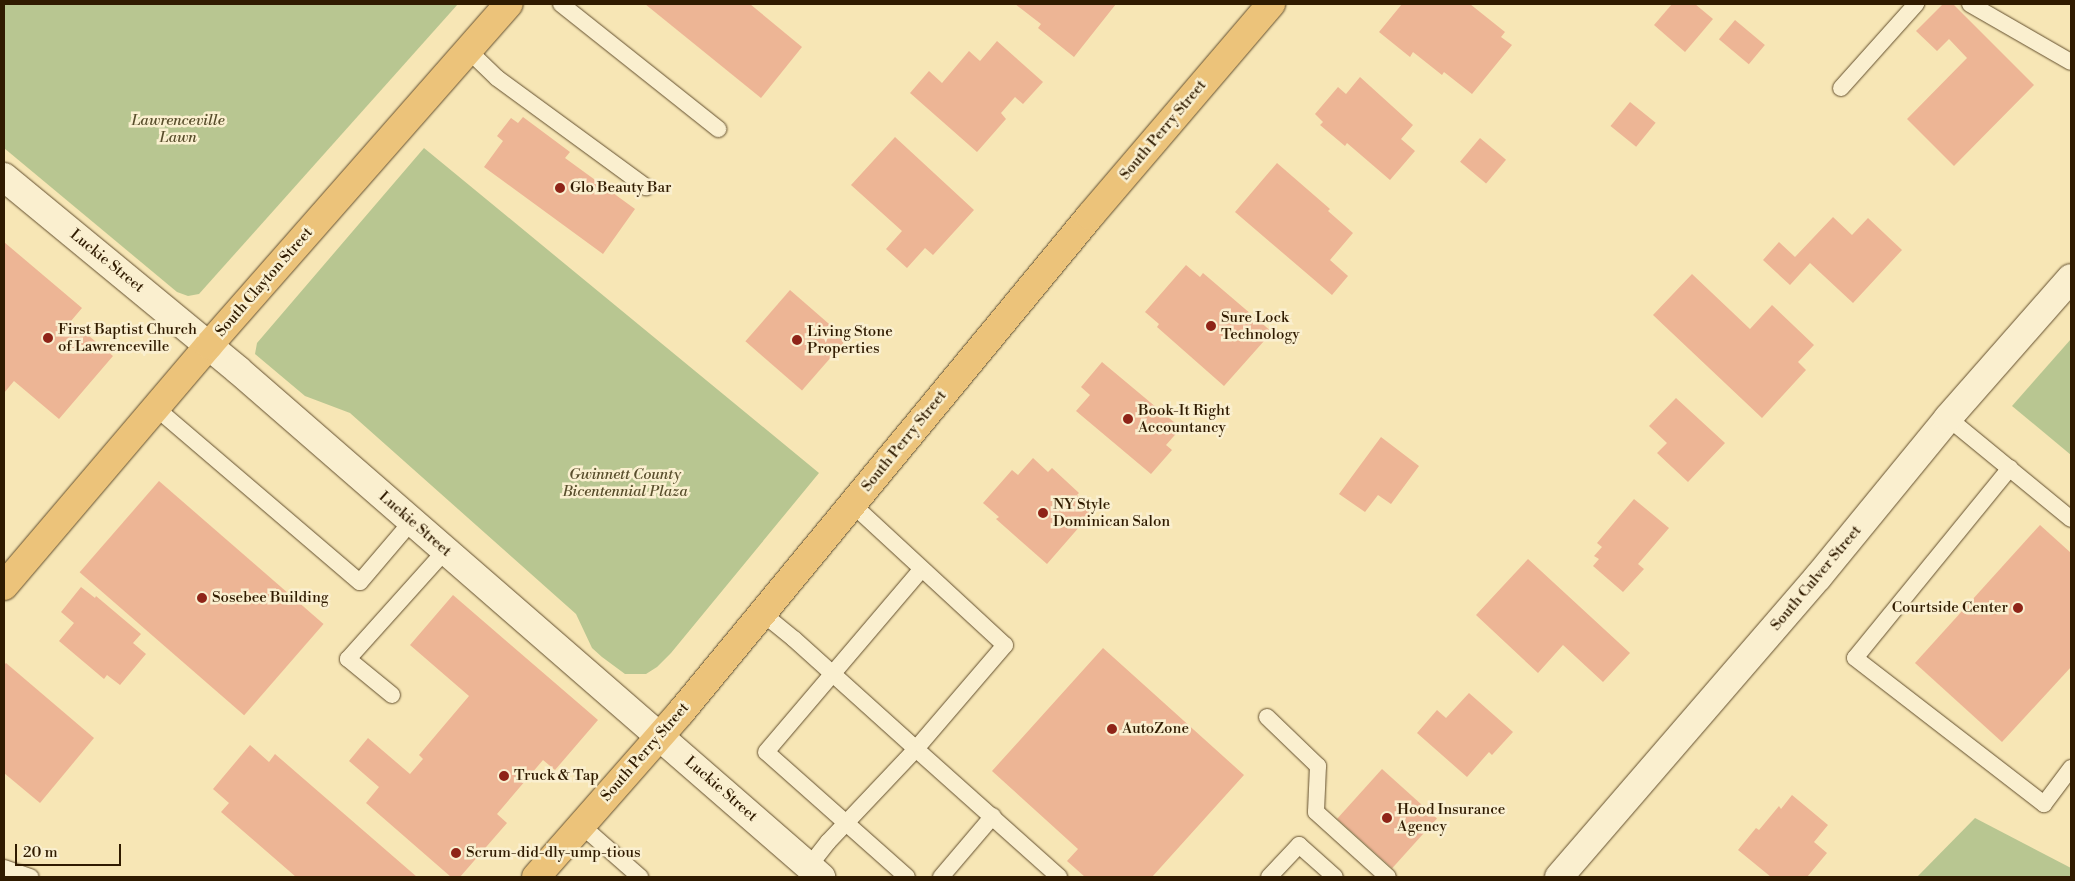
<!DOCTYPE html>
<html>
<head>
<meta charset="utf-8">
<style>
  body { margin:0 }
  #map { position:relative; width:2075px; height:881px; overflow:hidden; background:#f7e6b5; font-family:"Libre Bodoni",serif }
  div>[style] { position:absolute }
  .green>* { inset:0; background:#b8c691 }
  .building>* { inset:0; background:#edb595; transform-origin:0 0 }
  .roads { filter:drop-shadow(0 0 1px #624e2d) drop-shadow(0 0 1px #624e2d) }
  .service>* { height:16px; margin:-8px; padding:0 8px; transform-origin:8px; border-radius:8px; background:#faefcf }
  .tertiary>* { height:28px; margin:-14px; padding:0 14px; transform-origin:14px; border-radius:14px; background:#faefcf }
  .primary>* { height:28px; margin:-14px; padding:0 14px; transform-origin:14px; border-radius:14px; background:#ecc37a }
  .dots>* { width:14px; height:14px; translate:-50% -50%; box-sizing:border-box; border:2px solid #faefcf; border-radius:50% }
  span { translate:-50% -50%; white-space:nowrap; text-align:center; line-height:1.15; -webkit-text-stroke:5px #faefcf; paint-order:stroke }
  .park-label { font-size:15px; color:#594e2c; font-style:italic }
  .street-label { font-size:15px; color:#301b00 }
  .poi-label { font-size:15px; color:#301b00 }
  .left { translate:0 -50%; text-align:left }
  .right { translate:-100% -50%; text-align:right }
  .frame { position:absolute; inset:0; border:5px solid #301b00; pointer-events:none }
  .scale { position:absolute; left:15px; top:844px; width:106px; height:22px; box-sizing:border-box; border:2px solid #301b00; border-top:0; padding-left:6px; font-size:15px; line-height:18px; white-space:nowrap; color:#301b00; -webkit-text-stroke:4px #faefcf; paint-order:stroke }
</style>
</head>
<body>
<div id="map">
  <div class="green">
    <div style="clip-path:polygon(4px 4px,458px 4px,199px 294px,188px 296px,177px 292px,4px 148px)"></div>
    <div style="clip-path:polygon(424px 148px,819px 473px,671px 653px,657px 667px,646px 674px,625px 674px,602px 657px,592px 648px,576px 614px,350px 413px,305px 396px,255px 354px,257px 343px)"></div>
    <div style="clip-path:polygon(2071px 339px,2071px 455px,2012px 406px)"></div>
    <div style="clip-path:polygon(1975px 818px,2071px 868px,2071px 877px,1917px 877px)"></div>
  </div>
  <div class="building">
    <div style="clip-path:polygon(645px 4px,750px 4px,802px 47px,761px 98px)"></div>
    <div style="clip-path:polygon(1015px 4px,1116px 4px,1074px 57px,1038px 28px,1041px 24px)"></div>
    <div style="clip-path:polygon(1402px 4px,1470px 4px,1505px 32px,1501px 37px,1512px 45px,1472px 94px,1444px 72px,1442px 75px,1413px 52px,1410px 57px,1379px 32px)"></div>
    <div style="clip-path:polygon(1672px 4px,1695px 4px,1713px 19px,1685px 52px,1654px 25px)"></div>
    <div style="clip-path:polygon(1943px 4px,1953px 4px,2034px 85px,1954px 166px,1907px 119px,1967px 58px,1949px 39px,1937px 51px,1916px 31px)"></div>
    <div style="left:1735px;top:20px;width:39px;height:25px;rotate:40deg"></div>
    <div style="clip-path:polygon(997px 41px,1043px 82px,1023px 104px,1015px 97px,1001px 113px,1006px 119px,977px 152px,910px 93px,929px 71px,942px 83px,969px 51px,980px 61px)"></div>
    <div style="clip-path:polygon(1360px 77px,1413px 125px,1401px 139px,1415px 151px,1390px 180px,1347px 143px,1345px 146px,1320px 125px,1323px 122px,1315px 114px,1338px 87px,1346px 94px)"></div>
    <div style="left:1630px;top:102px;width:33px;height:31px;rotate:39deg"></div>
    <div style="clip-path:polygon(523px 117px,570px 152px,565px 158px,635px 209px,603px 254px,484px 167px,503px 141px,497px 136px,511px 118px,518px 123px)"></div>
    <div style="clip-path:polygon(895px 137px,974px 210px,933px 255px,925px 248px,907px 268px,886px 249px,902px 231px,851px 185px)"></div>
    <div style="left:1480px;top:138px;width:34px;height:31px;rotate:40deg"></div>
    <div style="clip-path:polygon(1277px 163px,1330px 209px,1328px 211px,1353px 233px,1330px 260px,1348px 276px,1332px 295px,1235px 212px)"></div>
    <div style="clip-path:polygon(1833px 217px,1852px 235px,1868px 218px,1902px 250px,1853px 303px,1810px 263px,1790px 285px,1763px 260px,1779px 242px,1795px 257px)"></div>
    <div style="clip-path:polygon(4px 242px,82px 308px,71px 321px,113px 356px,59px 419px,14px 381px,4px 393px)"></div>
    <div style="clip-path:polygon(1186px 265px,1200px 277px,1203px 273px,1272px 332px,1224px 386px,1157px 327px,1159px 324px,1145px 312px)"></div>
    <div style="clip-path:polygon(1692px 274px,1750px 329px,1772px 305px,1814px 345px,1798px 362px,1806px 370px,1762px 418px,1653px 315px)"></div>
    <div style="left:790px;top:290px;width:75px;height:68px;rotate:41deg"></div>
    <div style="clip-path:polygon(1102px 362px,1181px 428px,1166px 445px,1172px 450px,1151px 474px,1076px 411px,1090px 395px,1081px 387px)"></div>
    <div style="clip-path:polygon(1676px 398px,1725px 443px,1688px 482px,1657px 453px,1667px 443px,1649px 426px)"></div>
    <div style="clip-path:polygon(1381px 437px,1419px 466px,1391px 504px,1378px 495px,1365px 512px,1339px 494px)"></div>
    <div style="clip-path:polygon(1033px 458px,1048px 472px,1052px 468px,1079px 493px,1077px 495px,1094px 510px,1047px 564px,996px 519px,999px 517px,983px 503px,1012px 470px,1018px 475px)"></div>
    <div style="left:159px;top:481px;width:218px;height:121px;rotate:41deg"></div>
    <div style="clip-path:polygon(1634px 499px,1669px 528px,1638px 564px,1644px 569px,1623px 592px,1593px 566px,1599px 559px,1594px 556px,1602px 547px,1597px 543px)"></div>
    <div style="clip-path:polygon(2040px 525px,2071px 553px,2071px 667px,2002px 742px,1915px 663px)"></div>
    <div style="clip-path:polygon(1528px 559px,1630px 653px,1603px 682px,1563px 645px,1538px 673px,1476px 615px)"></div>
    <div style="clip-path:polygon(81px 587px,95px 598px,96px 596px,141px 634px,133px 643px,146px 654px,120px 685px,107px 675px,104px 679px,59px 641px,74px 623px,61px 612px)"></div>
    <div style="clip-path:polygon(453px 595px,598px 720px,555px 770px,543px 760px,497px 814px,507px 823px,460px 877px,451px 877px,366px 803px,379px 787px,349px 761px,368px 738px,410px 774px,423px 759px,419px 755px,469px 696px,410px 645px)"></div>
    <div style="clip-path:polygon(1103px 648px,1244px 775px,1152px 877px,1085px 877px,1067px 861px,1078px 849px,992px 771px)"></div>
    <div style="clip-path:polygon(6px 663px,94px 738px,40px 803px,4px 773px,4px 665px)"></div>
    <div style="clip-path:polygon(1469px 693px,1513px 732px,1492px 755px,1489px 752px,1467px 777px,1417px 733px,1437px 710px,1446px 718px)"></div>
    <div style="clip-path:polygon(250px 745px,269px 762px,275px 754px,417px 877px,296px 877px,221px 812px,229px 803px,213px 789px)"></div>
    <div style="left:1382px;top:769px;width:74px;height:67px;rotate:42deg"></div>
    <div style="clip-path:polygon(1792px 795px,1828px 825px,1814px 842px,1827px 853px,1807px 877px,1771px 877px,1738px 850px,1756px 828px,1759px 830px,1779px 806px,1781px 809px)"></div>
  </div>
  <div class="roads">
    <div class="service">
      <div style="left:561px;top:4px;width:201px;rotate:38.5deg"></div>
      <div style="left:1970px;top:4px;width:116px;rotate:29.9deg"></div>
      <div style="left:468px;top:50px;width:40px;rotate:44deg"></div>
      <div style="left:497px;top:78px;width:185px;rotate:36.2deg"></div>
      <div style="left:1841px;top:88px;width:113px;rotate:-48.2deg"></div>
      <div style="left:156px;top:408px;width:268px;rotate:40.5deg"></div>
      <div style="left:360px;top:582px;width:80px;rotate:-49.6deg"></div>
      <div style="left:1948px;top:418px;width:159px;rotate:39.4deg"></div>
      <div style="left:2010px;top:468px;width:245px;rotate:129.2deg"></div>
      <div style="left:1855px;top:658px;width:239px;rotate:37.7deg"></div>
      <div style="left:2044px;top:804px;width:45px;rotate:-53.1deg"></div>
      <div style="left:852px;top:504px;width:208px;rotate:42.7deg"></div>
      <div style="left:1005px;top:645px;width:137px;rotate:130.6deg"></div>
      <div style="left:916px;top:749px;width:192px;rotate:41.8deg"></div>
      <div style="left:762px;top:613px;width:41px;rotate:39.1deg"></div>
      <div style="left:794px;top:639px;width:164px;rotate:42deg"></div>
      <div style="left:916px;top:749px;width:128px;rotate:133.4deg"></div>
      <div style="left:828px;top:842px;width:31px;rotate:128deg"></div>
      <div style="left:392px;top:695px;width:57px;rotate:-140.7deg"></div>
      <div style="left:348px;top:659px;width:145px;rotate:-48.1deg"></div>
      <div style="left:1267px;top:717px;width:71px;rotate:43.9deg"></div>
      <div style="left:1318px;top:766px;width:46px;rotate:92.5deg"></div>
      <div style="left:1316px;top:812px;width:97px;rotate:42.1deg"></div>
      <div style="left:581px;top:825px;width:79px;rotate:41.4deg"></div>
      <div style="left:4px;top:868px;width:28px;rotate:19deg"></div>
      <div style="left:907px;top:877px;width:188px;rotate:-138.4deg"></div>
      <div style="left:766px;top:752px;width:239px;rotate:-49.6deg"></div>
      <div style="left:941px;top:877px;width:80px;rotate:-49.6deg"></div>
      <div style="left:1269px;top:877px;width:44px;rotate:-46.8deg"></div>
      <div style="left:1299px;top:845px;width:48px;rotate:41.6deg"></div>
    </div>
    <div class="tertiary">
      <div style="left:4px;top:177px;width:303px;rotate:39.5deg"></div>
      <div style="left:238px;top:370px;width:773px;rotate:41.01deg"></div>
      <div style="left:1559px;top:877px;width:396px;rotate:-49.2deg"></div>
      <div style="left:1818px;top:577px;width:205px;rotate:-50.7deg"></div>
      <div style="left:1948px;top:418px;width:186px;rotate:-48.7deg"></div>
    </div>
    <div class="primary">
      <div style="left:4px;top:586px;width:316px;rotate:-49.6deg"></div>
      <div style="left:209px;top:345px;width:454px;rotate:-48.7deg"></div>
      <div style="left:536px;top:877px;width:220px;rotate:-48.7deg"></div>
      <div style="left:681px;top:712px;width:643px;rotate:-50.49deg"></div>
      <div style="left:1090px;top:216px;width:279px;rotate:-49.5deg"></div>
    </div>
  </div>
  <div class="dots">
    <div style="left:560px;top:188px;background:#8f2418"></div>
    <div style="left:1211px;top:326px;background:#8f2418"></div>
    <div style="left:48px;top:338px;background:#8f2418"></div>
    <div style="left:797px;top:340px;background:#8f2418"></div>
    <div style="left:1128px;top:419px;background:#8f2418"></div>
    <div style="left:1043px;top:513px;background:#8f2418"></div>
    <div style="left:202px;top:598px;background:#8f2418"></div>
    <div style="left:2018px;top:608px;background:#8f2418"></div>
    <div style="left:1112px;top:729px;background:#8f2418"></div>
    <div style="left:504px;top:776px;background:#8f2418"></div>
    <div style="left:1387px;top:818px;background:#8f2418"></div>
    <div style="left:456px;top:853px;background:#8f2418"></div>
  </div>
  <div class="park-label">
    <span style="left:178px;top:129px">Lawrenceville<br>Lawn</span>
    <span style="left:625px;top:483px">Gwinnett County<br>Bicentennial Plaza</span>
  </div>
  <div class="street-label">
    <span style="left:1163px;top:130px;rotate:-50deg">South Perry Street</span>
    <span style="left:107px;top:261px;rotate:39deg">Luckie Street</span>
    <span style="left:264px;top:282px;rotate:-49deg">South Clayton Street</span>
    <span style="left:904px;top:441px;rotate:-51deg">South Perry Street</span>
    <span style="left:415px;top:524px;rotate:41deg">Luckie Street</span>
    <span style="left:1816px;top:578px;rotate:-50deg">South Culver Street</span>
    <span style="left:645px;top:752px;rotate:-49deg">South Perry Street</span>
    <span style="left:721px;top:789px;rotate:41deg">Luckie Street</span>
  </div>
  <div class="poi-label">
    <span class="left" style="left:570px;top:188px">Glo Beauty Bar</span>
    <span class="left" style="left:1221px;top:326px">Sure Lock<br>Technology</span>
    <span class="left" style="left:58px;top:338px">First Baptist Church<br>of Lawrenceville</span>
    <span class="left" style="left:807px;top:340px">Living Stone<br>Properties</span>
    <span class="left" style="left:1138px;top:419px">Book-It Right<br>Accountancy</span>
    <span class="left" style="left:1053px;top:513px">NY Style<br>Dominican Salon</span>
    <span class="left" style="left:212px;top:598px">Sosebee Building</span>
    <span class="right" style="left:2008px;top:608px">Courtside Center</span>
    <span class="left" style="left:1122px;top:729px">AutoZone</span>
    <span class="left" style="left:514px;top:776px">Truck &amp; Tap</span>
    <span class="left" style="left:1397px;top:818px">Hood Insurance<br>Agency</span>
    <span class="left" style="left:466px;top:853px">Scrum-did-dly-ump-tious</span>
  </div>
  <div class="frame"></div>
  <div class="scale">20 m</div>
</div>
</body>
</html>
